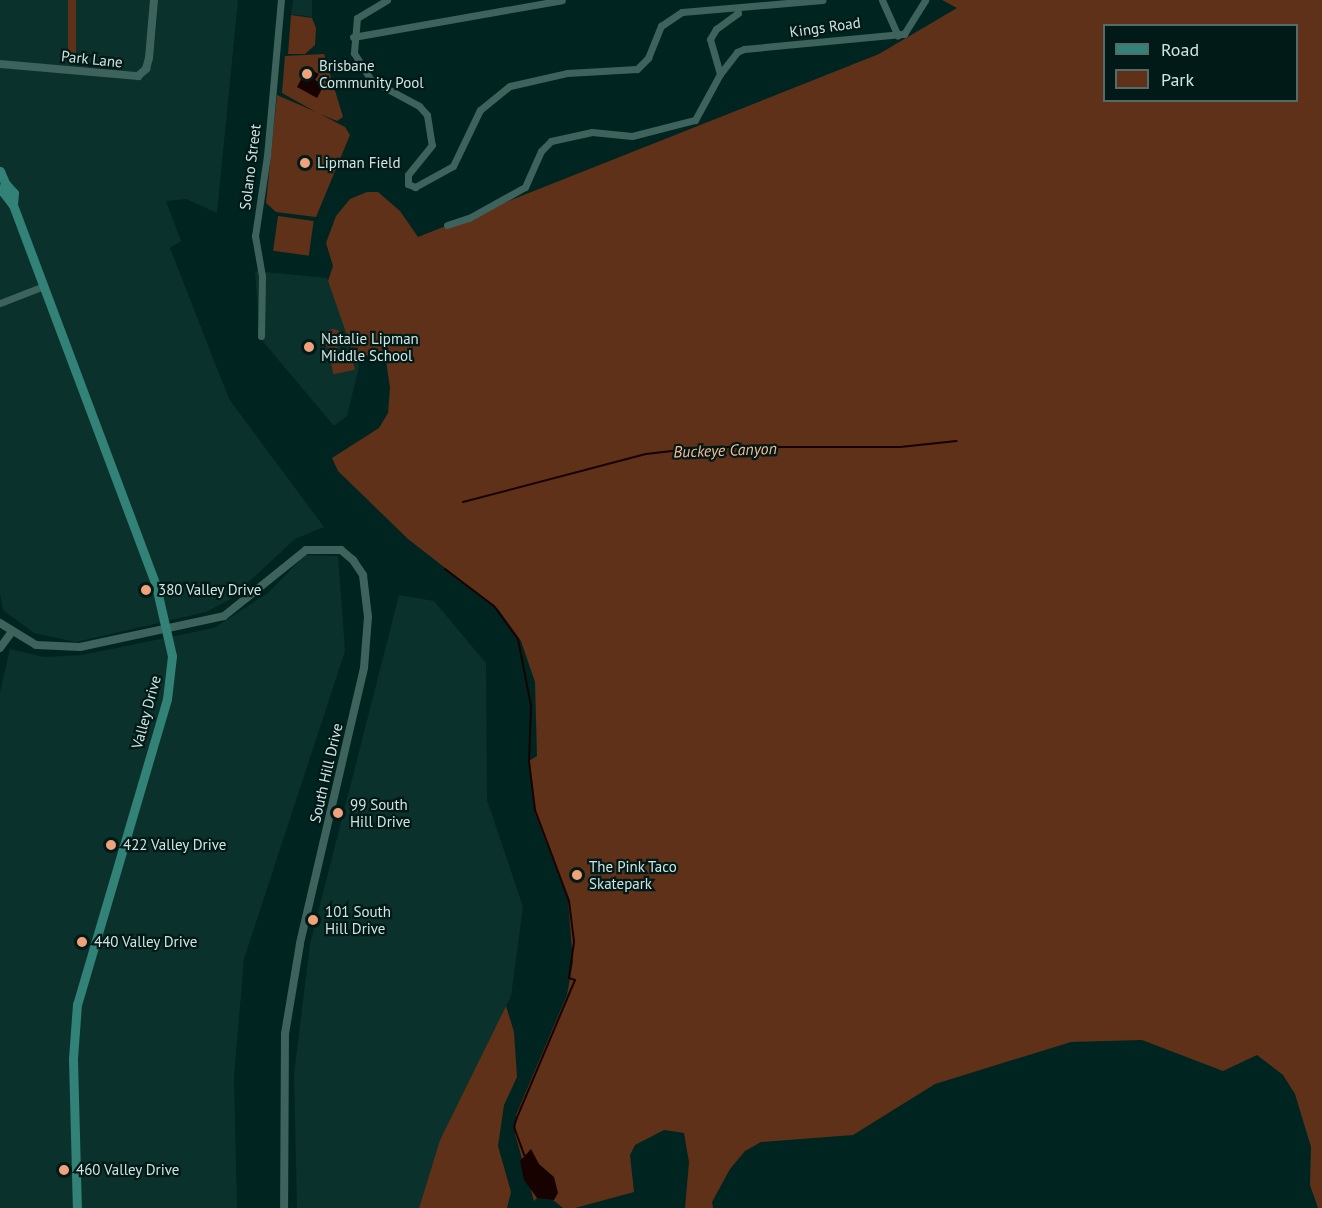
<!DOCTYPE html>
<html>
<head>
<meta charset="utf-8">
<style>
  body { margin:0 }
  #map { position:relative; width:1322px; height:1208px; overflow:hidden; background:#002520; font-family:"PT Sans",sans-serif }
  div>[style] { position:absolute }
  .built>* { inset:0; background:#0b312c }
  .green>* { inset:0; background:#5f3119; transform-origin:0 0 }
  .round { border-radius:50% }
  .water>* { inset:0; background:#180200 }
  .stream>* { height:2px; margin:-1px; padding:0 1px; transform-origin:1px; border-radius:1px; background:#180200 }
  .minor>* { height:7px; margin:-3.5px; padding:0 3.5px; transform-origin:3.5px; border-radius:3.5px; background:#3e625c }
  .tertiary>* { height:8px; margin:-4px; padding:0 4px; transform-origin:4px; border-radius:4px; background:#3e625c }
  .secondary>* { height:9px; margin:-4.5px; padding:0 4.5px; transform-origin:4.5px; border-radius:4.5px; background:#328278 }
  .dots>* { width:16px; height:16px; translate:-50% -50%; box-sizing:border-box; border:3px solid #011a17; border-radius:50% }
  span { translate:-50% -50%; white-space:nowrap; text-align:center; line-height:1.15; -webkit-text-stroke:4.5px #011a17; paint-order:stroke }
  .street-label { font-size:15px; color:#d1e4e1 }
  .poi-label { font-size:15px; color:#d1e4e1 }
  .left { translate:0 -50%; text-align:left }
  .water-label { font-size:16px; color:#fdb794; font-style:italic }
  .legend { position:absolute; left:1103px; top:24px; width:195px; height:78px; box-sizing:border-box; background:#011a17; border:2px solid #546b68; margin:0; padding:8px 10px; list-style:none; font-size:18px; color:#d1e4e1 }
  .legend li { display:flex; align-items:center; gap:12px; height:30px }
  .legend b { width:30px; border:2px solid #546b68 }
</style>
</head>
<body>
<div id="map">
  <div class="built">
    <div style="clip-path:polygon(0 0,238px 0,217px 213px,186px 199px,166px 201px,181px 241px,170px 248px,229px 399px,324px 527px,295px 539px,229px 600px,206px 612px,76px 642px,34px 633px,3px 610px,0 594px)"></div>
    <div style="clip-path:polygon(293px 0,312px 0,312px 17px,291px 14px)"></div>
    <div style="clip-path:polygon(255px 271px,327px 278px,359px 367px,347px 416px,334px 426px,260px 338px)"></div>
    <div style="clip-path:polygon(305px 555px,338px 556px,345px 651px,244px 959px,234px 1077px,237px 1208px,0 1208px,0 692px,10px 649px,44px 657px,82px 655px,214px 628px,268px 593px)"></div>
    <div style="clip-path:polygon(399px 595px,434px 601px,486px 663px,487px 800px,523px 907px,511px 996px,440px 1140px,419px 1208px,297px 1208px,294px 1074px,310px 944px)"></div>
  </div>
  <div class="green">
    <div style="left:68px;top:0;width:8px;height:64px"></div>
    <div style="clip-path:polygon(evenodd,942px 0,1322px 0,1322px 1208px,1318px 1208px,1310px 1185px,1311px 1147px,1295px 1094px,1283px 1075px,1257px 1055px,1223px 1071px,1142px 1040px,1071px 1042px,935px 1084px,853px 1135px,761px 1142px,745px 1151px,730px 1169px,712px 1202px,713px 1208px,685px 1208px,689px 1162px,684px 1133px,664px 1130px,635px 1145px,630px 1155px,634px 1192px,575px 1208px,563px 1208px,543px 1192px,534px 1201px,515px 1134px,516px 1115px,567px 995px,573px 962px,568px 900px,535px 813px,529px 761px,537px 756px,535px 682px,521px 641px,498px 609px,408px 539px,338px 471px,332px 458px,379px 428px,388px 413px,390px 388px,386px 360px,374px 350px,357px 364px,328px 281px,333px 266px,326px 243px,336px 216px,350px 199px,367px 192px,378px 192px,400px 211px,418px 237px,879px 54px,957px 8px,942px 0,1104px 26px,1296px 26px,1296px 100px,1104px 100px,1104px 26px)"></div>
    <div style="clip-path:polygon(291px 15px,312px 18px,316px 28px,315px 45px,305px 54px,288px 54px)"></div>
    <div style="clip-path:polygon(324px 54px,343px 117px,337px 121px,320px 114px,345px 127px,350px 135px,316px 217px,276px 212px,266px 203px,277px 95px,316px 112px,282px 93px,285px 56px)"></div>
    <div style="left:278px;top:216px;width:36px;height:35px;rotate:8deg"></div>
    <div class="round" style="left:323px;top:329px;width:20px;height:20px"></div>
    <div style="left:352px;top:356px;width:14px;height:22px;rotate:78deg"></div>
    <div style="clip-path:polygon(506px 1006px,514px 1032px,517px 1077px,504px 1105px,498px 1146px,511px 1192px,507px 1208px,419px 1208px,440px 1140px)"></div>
  </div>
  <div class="water">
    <div style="clip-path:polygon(307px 68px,319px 74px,315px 80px,324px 85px,317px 98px,297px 87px)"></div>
    <div style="clip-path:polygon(531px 1149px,539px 1164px,554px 1177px,558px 1193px,554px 1200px,537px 1198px,524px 1180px,520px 1161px)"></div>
  </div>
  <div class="stream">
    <div style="left:463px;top:502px;width:189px;rotate:-14.7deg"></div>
    <div style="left:646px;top:454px;width:61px;rotate:-6.5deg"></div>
    <div style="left:707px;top:447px;width:193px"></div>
    <div style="left:900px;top:447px;width:57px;rotate:-6deg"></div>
    <div style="left:445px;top:569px;width:61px;rotate:37.1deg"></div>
    <div style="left:494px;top:606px;width:41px;rotate:54deg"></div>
    <div style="left:518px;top:639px;width:68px;rotate:79deg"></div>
    <div style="left:531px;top:706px;width:55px;rotate:92.1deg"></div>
    <div style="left:529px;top:761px;width:49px;rotate:83deg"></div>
    <div style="left:535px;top:810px;width:97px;rotate:69.5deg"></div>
    <div style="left:569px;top:901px;width:41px;rotate:83deg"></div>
    <div style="left:574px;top:942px;width:36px;rotate:98deg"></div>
    <div style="left:569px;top:978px;width:6px;rotate:18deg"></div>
    <div style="left:575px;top:980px;width:149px;rotate:112.9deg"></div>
    <div style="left:517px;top:1117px;width:10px;rotate:107deg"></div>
    <div style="left:514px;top:1127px;width:30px;rotate:70deg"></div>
  </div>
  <div class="minor">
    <div style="left:387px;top:0;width:35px;rotate:149deg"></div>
    <div style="left:357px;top:18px;width:35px;rotate:95deg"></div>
    <div style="left:354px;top:53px;width:32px;rotate:58deg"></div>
    <div style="left:371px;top:80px;width:55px;rotate:28.4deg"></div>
    <div style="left:419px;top:106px;width:12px;rotate:48deg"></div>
    <div style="left:427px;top:115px;width:30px;rotate:81deg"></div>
    <div style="left:432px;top:145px;width:38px;rotate:129deg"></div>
    <div style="left:408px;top:175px;width:9px;rotate:90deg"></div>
    <div style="left:408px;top:184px;width:8px;rotate:23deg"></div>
    <div style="left:415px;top:187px;width:43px;rotate:-28.9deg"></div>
    <div style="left:453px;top:166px;width:62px;rotate:-64.3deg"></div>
    <div style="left:480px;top:110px;width:38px;rotate:-39deg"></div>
    <div style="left:510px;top:86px;width:58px;rotate:-12.8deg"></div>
    <div style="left:567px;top:73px;width:70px;rotate:-3.3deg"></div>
    <div style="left:637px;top:69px;width:16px;rotate:-45deg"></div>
    <div style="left:648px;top:58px;width:35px;rotate:-68deg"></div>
    <div style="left:661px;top:26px;width:25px;rotate:-34deg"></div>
    <div style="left:682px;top:12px;width:141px;rotate:-4.9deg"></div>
    <div style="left:882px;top:0;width:39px;rotate:66deg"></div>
    <div style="left:353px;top:37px;width:212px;rotate:-10deg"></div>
    <div style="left:720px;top:74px;width:28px;rotate:-52deg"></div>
    <div style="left:737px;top:52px;width:8px;rotate:-23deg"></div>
    <div style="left:744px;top:49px;width:161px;rotate:-5.4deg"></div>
    <div style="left:904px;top:34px;width:40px;rotate:-58deg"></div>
    <div style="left:447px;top:225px;width:23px;rotate:-18deg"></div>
    <div style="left:469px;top:218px;width:64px;rotate:-29deg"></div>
    <div style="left:525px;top:187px;width:39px;rotate:-66deg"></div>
    <div style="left:541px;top:151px;width:14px;rotate:-45deg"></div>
    <div style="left:551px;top:141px;width:42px;rotate:-12.4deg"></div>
    <div style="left:592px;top:132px;width:40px;rotate:5.7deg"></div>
    <div style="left:632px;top:136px;width:65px;rotate:-14.3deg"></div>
    <div style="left:695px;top:120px;width:52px;rotate:-61.5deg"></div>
    <div style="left:720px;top:74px;width:36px;rotate:-106deg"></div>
    <div style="left:710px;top:39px;width:12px;rotate:-59deg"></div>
    <div style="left:716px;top:29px;width:27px;rotate:-36deg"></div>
    <div style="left:738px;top:13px;width:5px;rotate:-101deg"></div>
    <div style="left:0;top:303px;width:47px;rotate:-21.1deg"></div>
    <div style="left:261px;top:336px;width:60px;rotate:-89deg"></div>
    <div style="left:262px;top:276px;width:41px;rotate:-99.9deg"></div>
    <div style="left:255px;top:236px;width:81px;rotate:-81.5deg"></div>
    <div style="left:267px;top:156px;width:157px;rotate:-84.9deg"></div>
  </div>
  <div class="tertiary">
    <div style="left:0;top:64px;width:139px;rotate:5deg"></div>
    <div style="left:138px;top:76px;width:11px;rotate:-41deg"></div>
    <div style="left:146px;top:69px;width:11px;rotate:-75deg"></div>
    <div style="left:149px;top:58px;width:58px;rotate:-85.1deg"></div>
    <div style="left:0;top:623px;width:42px;rotate:31.4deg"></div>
    <div style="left:36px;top:645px;width:44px;rotate:2.6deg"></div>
    <div style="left:80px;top:647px;width:147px;rotate:-12.1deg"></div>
    <div style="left:224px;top:616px;width:105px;rotate:-38.8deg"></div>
    <div style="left:306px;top:550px;width:35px"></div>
    <div style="left:341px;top:550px;width:16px;rotate:40deg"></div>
    <div style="left:353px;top:560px;width:18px;rotate:56deg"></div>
    <div style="left:363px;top:575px;width:42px;rotate:83.2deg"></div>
    <div style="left:368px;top:617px;width:51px;rotate:94.5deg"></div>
    <div style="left:364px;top:668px;width:283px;rotate:103.1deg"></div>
    <div style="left:300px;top:944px;width:91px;rotate:99.5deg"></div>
    <div style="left:285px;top:1034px;width:174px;rotate:90.3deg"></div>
    <div style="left:0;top:648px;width:19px;rotate:-54deg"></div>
  </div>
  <div class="secondary">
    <div style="left:0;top:171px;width:13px;rotate:67deg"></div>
    <div style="left:5px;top:183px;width:9px;rotate:111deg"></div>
    <div style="left:2px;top:191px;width:18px;rotate:52deg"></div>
    <div style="left:5px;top:183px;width:13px;rotate:48deg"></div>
    <div style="left:14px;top:193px;width:12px;rotate:95deg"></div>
    <div style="left:13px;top:205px;width:407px;rotate:69.4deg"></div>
    <div style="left:156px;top:586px;width:72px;rotate:77.1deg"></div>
    <div style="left:172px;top:656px;width:43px;rotate:96.6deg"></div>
    <div style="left:167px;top:699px;width:318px;rotate:106.4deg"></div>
    <div style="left:77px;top:1004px;width:55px;rotate:94.2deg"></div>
    <div style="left:73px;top:1059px;width:149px;rotate:88.5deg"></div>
  </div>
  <div class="dots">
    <div style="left:307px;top:74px;background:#f0a27a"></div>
    <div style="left:305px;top:163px;background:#f0a27a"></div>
    <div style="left:309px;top:347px;background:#f0a27a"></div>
    <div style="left:146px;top:590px;background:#f0a27a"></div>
    <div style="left:338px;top:813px;background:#f0a27a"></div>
    <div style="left:111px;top:845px;background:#f0a27a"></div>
    <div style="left:577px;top:875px;background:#f0a27a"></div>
    <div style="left:313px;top:920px;background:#f0a27a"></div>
    <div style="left:82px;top:942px;background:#f0a27a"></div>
    <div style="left:64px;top:1170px;background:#f0a27a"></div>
  </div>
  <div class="street-label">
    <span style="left:825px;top:27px;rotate:-8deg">Kings Road</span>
    <span style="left:92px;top:59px;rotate:6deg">Park Lane</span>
    <span style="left:250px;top:167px;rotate:-83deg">Solano Street</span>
    <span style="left:146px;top:712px;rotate:-75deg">Valley Drive</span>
    <span style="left:326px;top:773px;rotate:-77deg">South Hill Drive</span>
  </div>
  <div class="poi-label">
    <span class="left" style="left:319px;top:74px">Brisbane<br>Community Pool</span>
    <span class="left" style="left:317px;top:163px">Lipman Field</span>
    <span class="left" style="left:321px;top:347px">Natalie Lipman<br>Middle School</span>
    <span class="left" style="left:158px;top:590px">380 Valley Drive</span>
    <span class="left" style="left:350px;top:813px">99 South<br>Hill Drive</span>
    <span class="left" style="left:123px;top:845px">422 Valley Drive</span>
    <span class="left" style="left:589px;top:875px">The Pink Taco<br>Skatepark</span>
    <span class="left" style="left:325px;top:920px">101 South<br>Hill Drive</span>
    <span class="left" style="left:94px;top:942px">440 Valley Drive</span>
    <span class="left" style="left:76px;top:1170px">460 Valley Drive</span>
  </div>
  <div class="water-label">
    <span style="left:725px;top:450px;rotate:-2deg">Buckeye Canyon</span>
  </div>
  <ul class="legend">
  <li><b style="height:8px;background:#328278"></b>Road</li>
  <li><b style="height:16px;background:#5f3119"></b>Park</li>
  </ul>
</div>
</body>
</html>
